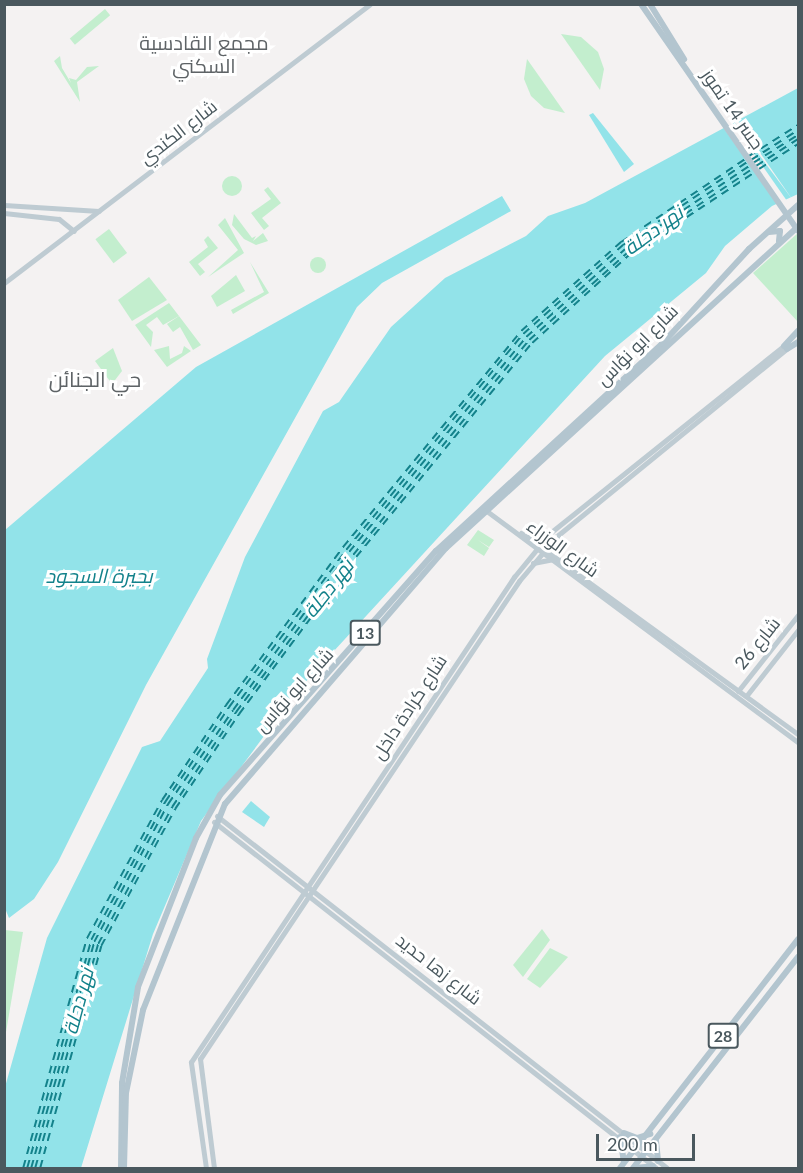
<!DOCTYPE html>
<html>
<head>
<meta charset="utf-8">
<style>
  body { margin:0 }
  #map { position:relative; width:803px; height:1173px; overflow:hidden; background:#f4f2f2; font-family:Lato,Cairo,sans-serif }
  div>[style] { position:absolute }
  .green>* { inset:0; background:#c3eece; transform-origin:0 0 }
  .round { border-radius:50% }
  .water>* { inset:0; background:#92e3e9 }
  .pier>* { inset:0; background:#f4f2f2; transform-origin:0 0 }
  .ferry>* { height:1.5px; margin-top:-0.75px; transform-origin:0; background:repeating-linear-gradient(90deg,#13828b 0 8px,transparent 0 14px) }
  .secondary>* { height:5px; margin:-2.5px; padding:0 2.5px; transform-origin:2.5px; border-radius:2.5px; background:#becbd2 }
  .primary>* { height:6px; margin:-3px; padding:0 3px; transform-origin:3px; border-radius:3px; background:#b3c5cf }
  span { translate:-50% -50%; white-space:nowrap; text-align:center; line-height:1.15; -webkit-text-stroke:6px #fff; paint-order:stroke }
  .shield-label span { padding:2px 4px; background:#fff; border:2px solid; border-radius:4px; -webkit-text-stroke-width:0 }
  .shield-label { font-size:16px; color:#4a585e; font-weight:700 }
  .street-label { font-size:18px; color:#4a585e }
  .neighbourhood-label { font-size:20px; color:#5e6366 }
  .water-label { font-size:20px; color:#13828b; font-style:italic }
  .quarter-label { font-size:21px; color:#5e6366 }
  .frame { position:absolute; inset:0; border:6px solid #4a585e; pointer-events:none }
  .scale { position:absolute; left:596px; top:1134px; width:99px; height:27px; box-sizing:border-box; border:3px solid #4a585e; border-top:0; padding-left:8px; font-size:18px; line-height:21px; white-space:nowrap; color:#4a585e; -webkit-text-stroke:4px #fff; paint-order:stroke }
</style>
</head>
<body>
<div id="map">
  <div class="green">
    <div style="left:105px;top:9px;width:8px;height:46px;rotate:50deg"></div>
    <div style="clip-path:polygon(561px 34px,581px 37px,598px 52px,604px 69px,600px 90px)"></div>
    <div style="clip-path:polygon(60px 56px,62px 68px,71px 83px,69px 78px,76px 80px,87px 67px,99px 66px,77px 82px,80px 102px,54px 61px)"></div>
    <div style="clip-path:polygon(527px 59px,565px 113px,544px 108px,531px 96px,524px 79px)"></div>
    <div class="round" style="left:222px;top:176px;width:20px;height:20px"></div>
    <div style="clip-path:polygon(268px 187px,281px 203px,262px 218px,269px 226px,264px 230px,251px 213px,271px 199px,264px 190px)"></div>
    <div style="clip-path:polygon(234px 214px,252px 238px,256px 236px,253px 241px,263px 233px,268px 241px,256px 245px,244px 239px,232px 225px)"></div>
    <div style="clip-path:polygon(225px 218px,244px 253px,208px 277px,238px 250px,218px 225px)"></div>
    <div style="left:109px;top:229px;width:30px;height:17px;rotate:53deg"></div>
    <div style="clip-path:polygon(798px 233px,798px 322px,753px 273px)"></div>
    <div style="clip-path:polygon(208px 236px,218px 248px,198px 264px,205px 272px,200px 276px,189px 262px,208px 247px,204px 240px)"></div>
    <div class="round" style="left:310px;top:257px;width:16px;height:16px"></div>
    <div style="clip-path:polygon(250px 262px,269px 293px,233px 314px,231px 310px,264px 292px)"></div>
    <div style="clip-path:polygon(236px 275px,245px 291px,217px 307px,211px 296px)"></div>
    <div style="clip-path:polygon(149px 277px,167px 300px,132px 321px,118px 300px)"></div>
    <div style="clip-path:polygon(169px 303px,179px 316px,163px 325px,157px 317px,146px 325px,153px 332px,151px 347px,135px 325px)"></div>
    <div style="clip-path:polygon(179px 316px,201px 345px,193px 350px,180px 327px,173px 332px,167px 324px)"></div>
    <div style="clip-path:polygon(169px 346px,170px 359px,182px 353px,184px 346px,191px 351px,167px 367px,154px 350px)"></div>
    <div style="clip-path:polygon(113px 348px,122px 371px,112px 384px,95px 361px)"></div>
    <div style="clip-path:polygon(478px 530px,494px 540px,489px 547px,478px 540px,489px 548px,484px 556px,467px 545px)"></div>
    <div style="clip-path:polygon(542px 929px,550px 940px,523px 977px,513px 965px)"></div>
    <div style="clip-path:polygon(5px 930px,23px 932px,5px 1038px,4px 1038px)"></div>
    <div style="clip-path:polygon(550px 948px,568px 957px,540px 988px,527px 979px)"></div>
  </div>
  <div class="water">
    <div style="clip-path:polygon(798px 88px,798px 194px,772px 206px,725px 246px,706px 273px,605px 356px,299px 689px,201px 821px,153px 934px,81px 1168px,5px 1168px,5px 1087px,47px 938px,142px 747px,160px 741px,208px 668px,207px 659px,245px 557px,323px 411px,339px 402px,391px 327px,445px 278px,526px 236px,548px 216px,585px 203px)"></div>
    <div style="clip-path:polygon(593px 113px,634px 164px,624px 172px,589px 115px)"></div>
    <div style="clip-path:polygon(502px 196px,511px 211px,382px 283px,357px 307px,146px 685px,58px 862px,34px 899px,9px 918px,4px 906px,5px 530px,196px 367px)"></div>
    <div style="clip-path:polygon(251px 801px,270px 817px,264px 827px,242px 812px)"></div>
  </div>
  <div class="pier">
    <div style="clip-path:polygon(736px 118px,792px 199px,733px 120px)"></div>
    <div style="left:731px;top:121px;width:98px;height:10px;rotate:55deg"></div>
  </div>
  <div class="ferry">
    <div style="left:749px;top:156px;width:58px;rotate:-32.3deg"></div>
    <div style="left:751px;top:160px;width:56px;rotate:-32.6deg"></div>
    <div style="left:753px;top:163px;width:53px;rotate:-31.9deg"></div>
    <div style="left:756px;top:166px;width:50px;rotate:-32.7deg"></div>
    <div style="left:759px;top:169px;width:46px;rotate:-32.7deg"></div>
    <div style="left:23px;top:1168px;width:239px;rotate:-74.5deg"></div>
    <div style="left:87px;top:938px;width:157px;rotate:-61.5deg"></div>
    <div style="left:162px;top:800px;width:115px;rotate:-56deg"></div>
    <div style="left:226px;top:705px;width:197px;rotate:-53.5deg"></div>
    <div style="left:343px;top:547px;width:280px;rotate:-50.5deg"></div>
    <div style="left:521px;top:331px;width:134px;rotate:-41.7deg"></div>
    <div style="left:621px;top:242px;width:149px;rotate:-33.8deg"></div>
    <div style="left:27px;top:1168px;width:237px;rotate:-74.3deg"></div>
    <div style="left:91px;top:940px;width:157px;rotate:-61.8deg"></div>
    <div style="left:165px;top:802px;width:115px;rotate:-56deg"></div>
    <div style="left:229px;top:707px;width:196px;rotate:-53.3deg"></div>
    <div style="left:346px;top:550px;width:279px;rotate:-50.7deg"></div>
    <div style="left:523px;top:334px;width:134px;rotate:-41.7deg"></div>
    <div style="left:623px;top:245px;width:149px;rotate:-33.8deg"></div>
    <div style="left:31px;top:1168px;width:235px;rotate:-74.4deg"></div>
    <div style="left:94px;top:942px;width:157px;rotate:-61.8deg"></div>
    <div style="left:168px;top:804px;width:114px;rotate:-55.3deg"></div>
    <div style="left:233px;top:710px;width:196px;rotate:-53.7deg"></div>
    <div style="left:349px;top:552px;width:278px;rotate:-50.5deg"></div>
    <div style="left:526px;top:337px;width:132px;rotate:-41.6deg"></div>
    <div style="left:625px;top:249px;width:149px;rotate:-33.8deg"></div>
    <div style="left:35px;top:1168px;width:233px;rotate:-74.3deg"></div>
    <div style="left:98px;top:944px;width:156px;rotate:-61.6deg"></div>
    <div style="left:172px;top:807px;width:115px;rotate:-56deg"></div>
    <div style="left:236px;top:712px;width:196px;rotate:-53.3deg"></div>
    <div style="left:353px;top:555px;width:278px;rotate:-50.7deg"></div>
    <div style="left:529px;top:340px;width:131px;rotate:-41.6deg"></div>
    <div style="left:627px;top:253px;width:151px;rotate:-33.9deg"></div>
    <div style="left:40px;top:1168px;width:230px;rotate:-74.6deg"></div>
    <div style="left:101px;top:946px;width:156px;rotate:-61.6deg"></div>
    <div style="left:175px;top:809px;width:115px;rotate:-56deg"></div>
    <div style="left:239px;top:714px;width:196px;rotate:-53.3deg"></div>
    <div style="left:356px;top:557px;width:277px;rotate:-50.6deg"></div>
    <div style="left:532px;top:343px;width:130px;rotate:-42.2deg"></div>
    <div style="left:628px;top:256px;width:152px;rotate:-33.5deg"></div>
  </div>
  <div class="secondary">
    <div style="left:4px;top:205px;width:95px;rotate:3.6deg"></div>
    <div style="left:4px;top:213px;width:55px;rotate:6.2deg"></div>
    <div style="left:59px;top:219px;width:19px;rotate:39deg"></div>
    <div style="left:4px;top:283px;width:460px;rotate:-37.3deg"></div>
    <div style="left:488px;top:512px;width:386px;rotate:36.6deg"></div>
    <div style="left:521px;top:533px;width:342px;rotate:36deg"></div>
    <div style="left:557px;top:536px;width:21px;rotate:87deg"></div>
    <div style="left:528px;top:537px;width:21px;rotate:-11deg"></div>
    <div style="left:533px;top:563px;width:21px;rotate:-11deg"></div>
    <div style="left:738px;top:691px;width:97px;rotate:-51.7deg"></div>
    <div style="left:747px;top:695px;width:83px;rotate:-51.9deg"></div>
    <div style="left:217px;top:816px;width:571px;rotate:38.03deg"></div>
    <div style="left:214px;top:822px;width:561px;rotate:38.05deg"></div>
    <div style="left:206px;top:1168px;width:107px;rotate:-98.1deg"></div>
    <div style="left:191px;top:1062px;width:583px;rotate:-56.34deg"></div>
    <div style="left:514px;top:577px;width:57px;rotate:-50.7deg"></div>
    <div style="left:550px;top:533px;width:304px;rotate:-38.7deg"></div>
    <div style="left:214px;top:1168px;width:110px;rotate:-97.3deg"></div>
    <div style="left:200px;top:1059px;width:575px;rotate:-56.28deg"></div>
    <div style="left:519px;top:581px;width:59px;rotate:-49.8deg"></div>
    <div style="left:557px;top:536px;width:301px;rotate:-39.2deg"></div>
  </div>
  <div class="primary">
    <div style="left:641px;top:4px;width:276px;rotate:55.3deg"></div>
    <div style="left:650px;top:4px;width:65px;rotate:58.3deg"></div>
    <div style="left:769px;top:232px;width:11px;rotate:-5deg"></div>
    <div style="left:780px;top:231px;width:10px;rotate:96deg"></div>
    <div style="left:784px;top:346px;width:21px;rotate:-47deg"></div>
    <div style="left:787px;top:349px;width:13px;rotate:-32deg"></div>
    <div style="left:624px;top:1133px;width:14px;rotate:21deg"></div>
    <div style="left:637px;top:1138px;width:14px;rotate:-17deg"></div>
    <div style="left:620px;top:1137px;width:25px;rotate:81deg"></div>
    <div style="left:656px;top:1141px;width:20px;rotate:84deg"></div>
    <div style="left:121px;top:1168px;width:85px;rotate:-89.3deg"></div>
    <div style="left:122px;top:1083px;width:97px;rotate:-80.5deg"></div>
    <div style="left:138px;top:987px;width:160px;rotate:-68.7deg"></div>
    <div style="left:196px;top:838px;width:49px;rotate:-60.8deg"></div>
    <div style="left:220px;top:795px;width:326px;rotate:-48.5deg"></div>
    <div style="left:436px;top:551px;width:306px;rotate:-42.5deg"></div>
    <div style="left:662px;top:344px;width:129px;rotate:-47.5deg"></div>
    <div style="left:749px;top:249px;width:66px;rotate:-41.9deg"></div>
    <div style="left:124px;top:1168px;width:75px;rotate:-88.5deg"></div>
    <div style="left:126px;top:1093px;width:85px;rotate:-78.4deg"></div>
    <div style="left:143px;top:1010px;width:222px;rotate:-68.3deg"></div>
    <div style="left:225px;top:804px;width:338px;rotate:-49.2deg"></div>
    <div style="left:446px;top:548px;width:476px;rotate:-42.4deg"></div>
    <div style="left:620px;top:1168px;width:290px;rotate:-52.1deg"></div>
    <div style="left:633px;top:1168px;width:268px;rotate:-52deg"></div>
    <div style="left:635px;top:1168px;width:18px;rotate:-6deg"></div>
  </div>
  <div class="shield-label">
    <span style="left:365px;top:633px">13</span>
    <span style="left:723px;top:1036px">28</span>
  </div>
  <div class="street-label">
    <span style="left:733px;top:109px;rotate:55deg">جسر 14 تموز</span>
    <span style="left:178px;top:132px;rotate:-38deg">شارع الكندي</span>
    <span style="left:637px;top:345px;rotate:-45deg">شارع ابو نؤاس</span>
    <span style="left:563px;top:548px;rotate:36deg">شارع الوزراء</span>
    <span style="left:757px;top:643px;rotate:-51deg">شارع 26</span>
    <span style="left:294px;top:690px;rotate:-48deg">شارع ابو نؤاس</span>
    <span style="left:409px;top:707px;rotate:-57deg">شارع كرادة داخل</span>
    <span style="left:439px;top:969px;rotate:38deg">شارع زها حديد</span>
  </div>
  <div class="neighbourhood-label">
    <span style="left:204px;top:54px">مجمع القادسية<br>السكني</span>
  </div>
  <div class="water-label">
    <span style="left:653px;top:230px;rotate:-36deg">نهر دجلة</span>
    <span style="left:99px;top:575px">بحيرة السجود</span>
    <span style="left:328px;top:588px;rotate:-52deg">نهر دجلة</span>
    <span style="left:78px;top:1001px;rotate:-75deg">نهر دجلة</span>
  </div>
  <div class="quarter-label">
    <span style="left:95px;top:379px">حي الجنائن</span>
  </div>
  <div class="frame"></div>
  <div class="scale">200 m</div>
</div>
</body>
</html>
